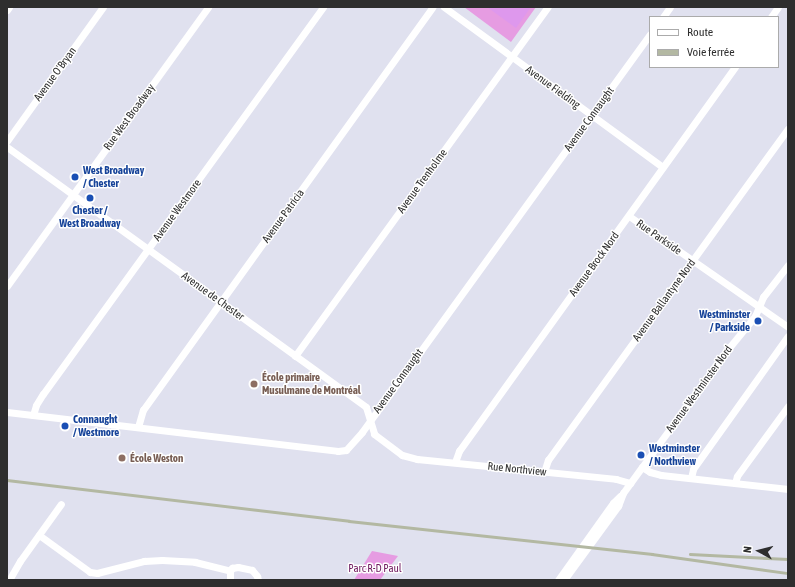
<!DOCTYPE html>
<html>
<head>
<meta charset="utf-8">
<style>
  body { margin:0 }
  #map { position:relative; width:795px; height:587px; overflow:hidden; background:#e0e1ef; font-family:"Asap Condensed",sans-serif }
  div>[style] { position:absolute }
  .green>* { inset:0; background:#e69ce2 }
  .pitch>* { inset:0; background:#de98ed }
  .minor>* { height:7px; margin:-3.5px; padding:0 3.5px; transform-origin:3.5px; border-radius:3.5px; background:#fff }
  .rail>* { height:2.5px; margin:-1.25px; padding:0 1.25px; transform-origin:1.25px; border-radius:1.25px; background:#b3b8a2 }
  .dots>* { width:11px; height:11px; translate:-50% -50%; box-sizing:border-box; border:2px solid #fff; border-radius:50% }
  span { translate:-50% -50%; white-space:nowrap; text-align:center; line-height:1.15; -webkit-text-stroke:3px #fff; paint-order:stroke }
  .street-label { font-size:11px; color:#2e2e2e }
  .transit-label { font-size:11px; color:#164399; font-weight:700 }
  .left { translate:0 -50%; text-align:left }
  .right { translate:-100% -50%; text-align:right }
  .education-label { font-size:11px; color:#785e54; font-weight:700 }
  .park-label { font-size:11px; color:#6f1a5f }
  .frame { position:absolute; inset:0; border:8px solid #2e2e2e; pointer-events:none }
  .legend { position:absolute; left:649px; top:16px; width:130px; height:52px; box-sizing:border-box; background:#fff; border:1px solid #ababab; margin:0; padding:5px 7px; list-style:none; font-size:12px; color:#2e2e2e }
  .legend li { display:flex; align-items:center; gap:8px; height:20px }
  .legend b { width:20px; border:1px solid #ababab }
  .north { position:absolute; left:739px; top:531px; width:40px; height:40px; -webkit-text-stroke:3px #fff; paint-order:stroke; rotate:277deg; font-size:11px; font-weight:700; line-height:16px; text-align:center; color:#2e2e2e }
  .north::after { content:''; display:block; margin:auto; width:14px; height:18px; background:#2e2e2e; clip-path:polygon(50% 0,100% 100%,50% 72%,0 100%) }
</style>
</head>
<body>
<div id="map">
  <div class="green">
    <div style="clip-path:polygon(464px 7px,536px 7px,511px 42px)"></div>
    <div style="clip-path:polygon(372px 551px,398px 556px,380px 580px,354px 580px)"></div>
  </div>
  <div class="pitch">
    <div style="clip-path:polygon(487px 7px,531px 7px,516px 28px)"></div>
  </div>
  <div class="minor">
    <div style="left:444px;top:7px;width:271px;rotate:36.2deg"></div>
    <div style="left:7px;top:10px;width:4px;rotate:-56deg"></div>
    <div style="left:663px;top:17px;width:12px;rotate:-55deg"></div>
    <div style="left:771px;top:17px;width:12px;rotate:-55deg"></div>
    <div style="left:7px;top:141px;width:165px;rotate:-54.4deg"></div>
    <div style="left:7px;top:147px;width:443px;rotate:35.9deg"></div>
    <div style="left:366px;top:407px;width:28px;rotate:73deg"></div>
    <div style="left:374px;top:434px;width:35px;rotate:37deg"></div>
    <div style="left:402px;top:455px;width:16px;rotate:15deg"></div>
    <div style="left:417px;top:459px;width:200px;rotate:5.7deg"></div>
    <div style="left:616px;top:479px;width:15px;rotate:16deg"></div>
    <div style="left:629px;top:216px;width:194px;rotate:34.9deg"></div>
    <div style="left:7px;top:286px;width:344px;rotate:-54.2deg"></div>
    <div style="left:295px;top:356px;width:431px;rotate:-54.1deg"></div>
    <div style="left:7px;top:412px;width:333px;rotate:6.7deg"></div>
    <div style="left:338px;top:451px;width:8px;rotate:-7deg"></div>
    <div style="left:346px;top:450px;width:24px;rotate:-48deg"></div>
    <div style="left:362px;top:432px;width:491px;rotate:-54.1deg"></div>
    <div style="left:33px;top:415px;width:10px;rotate:-73deg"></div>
    <div style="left:36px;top:405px;width:13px;rotate:-58deg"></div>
    <div style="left:43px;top:394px;width:478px;rotate:-54.1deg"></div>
    <div style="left:138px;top:427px;width:18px;rotate:-74deg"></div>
    <div style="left:143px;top:410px;width:496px;rotate:-54.3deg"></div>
    <div style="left:455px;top:462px;width:12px;rotate:-70deg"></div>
    <div style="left:459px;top:451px;width:473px;rotate:-54.3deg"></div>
    <div style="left:642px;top:467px;width:9px;rotate:32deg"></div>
    <div style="left:650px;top:472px;width:11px;rotate:15deg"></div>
    <div style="left:661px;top:475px;width:128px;rotate:6.3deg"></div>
    <div style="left:544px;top:472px;width:13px;rotate:-72deg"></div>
    <div style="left:548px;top:460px;width:409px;rotate:-54.1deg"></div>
    <div style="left:691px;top:478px;width:9px;rotate:-77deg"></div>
    <div style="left:693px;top:469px;width:163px;rotate:-54.5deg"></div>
    <div style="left:735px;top:483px;width:7px;rotate:-74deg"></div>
    <div style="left:737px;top:476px;width:87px;rotate:-53.9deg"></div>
    <div style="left:39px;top:535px;width:63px;rotate:36deg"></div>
    <div style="left:90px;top:572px;width:7px;rotate:8deg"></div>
    <div style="left:97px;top:573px;width:49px;rotate:-14.3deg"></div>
    <div style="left:144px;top:561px;width:18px;rotate:-3deg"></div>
    <div style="left:162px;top:560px;width:33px;rotate:3deg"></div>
    <div style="left:195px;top:562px;width:36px;rotate:14deg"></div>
    <div style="left:9px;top:580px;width:22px;rotate:-60deg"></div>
    <div style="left:20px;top:561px;width:70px;rotate:-54.3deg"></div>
    <div style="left:230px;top:580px;width:9px;rotate:-90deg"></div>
    <div style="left:230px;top:571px;width:4px;rotate:-56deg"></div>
    <div style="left:232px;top:568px;width:6px;rotate:-9deg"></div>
    <div style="left:238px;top:567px;width:14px;rotate:12deg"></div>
    <div style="left:252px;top:570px;width:8px;rotate:50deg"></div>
    <div style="left:257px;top:576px;width:4px;rotate:76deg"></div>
    <div style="left:558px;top:580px;width:95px;rotate:-54.5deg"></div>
    <div style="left:613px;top:503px;width:10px;rotate:-45deg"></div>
    <div style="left:564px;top:580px;width:92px;rotate:-53.9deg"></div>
    <div style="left:618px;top:506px;width:14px;rotate:-69deg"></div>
    <div style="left:623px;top:493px;width:32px;rotate:-54deg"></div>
    <div style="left:642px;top:467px;width:146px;rotate:-53.9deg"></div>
    <div style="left:728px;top:349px;width:43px;rotate:-50.7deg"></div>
    <div style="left:755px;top:316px;width:21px;rotate:-67deg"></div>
    <div style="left:763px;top:297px;width:41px;rotate:-52deg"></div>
  </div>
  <div class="rail">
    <div style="left:7px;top:480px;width:344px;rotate:6.8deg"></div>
    <div style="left:349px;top:521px;width:305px;rotate:6.2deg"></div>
    <div style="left:652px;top:554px;width:137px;rotate:8deg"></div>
    <div style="left:690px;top:554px;width:98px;rotate:2.9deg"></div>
  </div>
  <div class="dots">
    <div style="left:75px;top:177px;background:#1a4fb4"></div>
    <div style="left:90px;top:198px;background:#1a4fb4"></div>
    <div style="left:758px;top:321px;background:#1a4fb4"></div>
    <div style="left:254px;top:384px;background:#8d6e63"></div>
    <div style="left:65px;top:426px;background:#1a4fb4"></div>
    <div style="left:641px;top:455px;background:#1a4fb4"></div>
    <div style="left:122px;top:458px;background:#8d6e63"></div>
  </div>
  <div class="street-label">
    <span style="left:55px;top:74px;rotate:-54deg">Avenue O'Bryan</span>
    <span style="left:553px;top:87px;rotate:36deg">Avenue Fielding</span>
    <span style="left:129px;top:117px;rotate:-54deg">Rue West Broadway</span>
    <span style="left:589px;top:119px;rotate:-54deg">Avenue Connaught</span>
    <span style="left:422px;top:181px;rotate:-54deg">Avenue Trenholme</span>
    <span style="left:177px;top:210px;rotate:-54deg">Avenue Westmore</span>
    <span style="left:283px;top:216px;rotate:-54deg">Avenue Patricia</span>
    <span style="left:659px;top:237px;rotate:35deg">Rue Parkside</span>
    <span style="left:594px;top:264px;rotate:-54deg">Avenue Brock Nord</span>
    <span style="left:213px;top:296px;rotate:36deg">Avenue de Chester</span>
    <span style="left:664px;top:300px;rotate:-54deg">Avenue Ballantyne Nord</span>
    <span style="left:398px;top:381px;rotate:-54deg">Avenue Connaught</span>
    <span style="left:699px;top:389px;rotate:-54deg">Avenue Westminster Nord</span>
    <span style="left:517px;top:469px;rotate:6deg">Rue Northview</span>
  </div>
  <div class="transit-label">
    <span class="left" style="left:83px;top:177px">West Broadway<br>/ Chester</span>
    <span style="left:90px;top:217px">Chester /<br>West Broadway</span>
    <span class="right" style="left:750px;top:321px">Westminster<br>/ Parkside</span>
    <span class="left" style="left:73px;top:426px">Connaught<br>/ Westmore</span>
    <span class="left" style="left:649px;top:455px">Westminster<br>/ Northview</span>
  </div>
  <div class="education-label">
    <span class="left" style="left:262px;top:384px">École primaire<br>Musulmane de Montréal</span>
    <span class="left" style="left:130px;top:458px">École Weston</span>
  </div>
  <div class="park-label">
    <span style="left:375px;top:568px">Parc R-D Paul</span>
  </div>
  <div class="frame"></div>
  <ul class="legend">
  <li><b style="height:5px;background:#fff"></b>Route</li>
  <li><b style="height:5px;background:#b3b8a2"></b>Voie ferrée</li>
  </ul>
  <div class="north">N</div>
</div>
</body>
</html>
